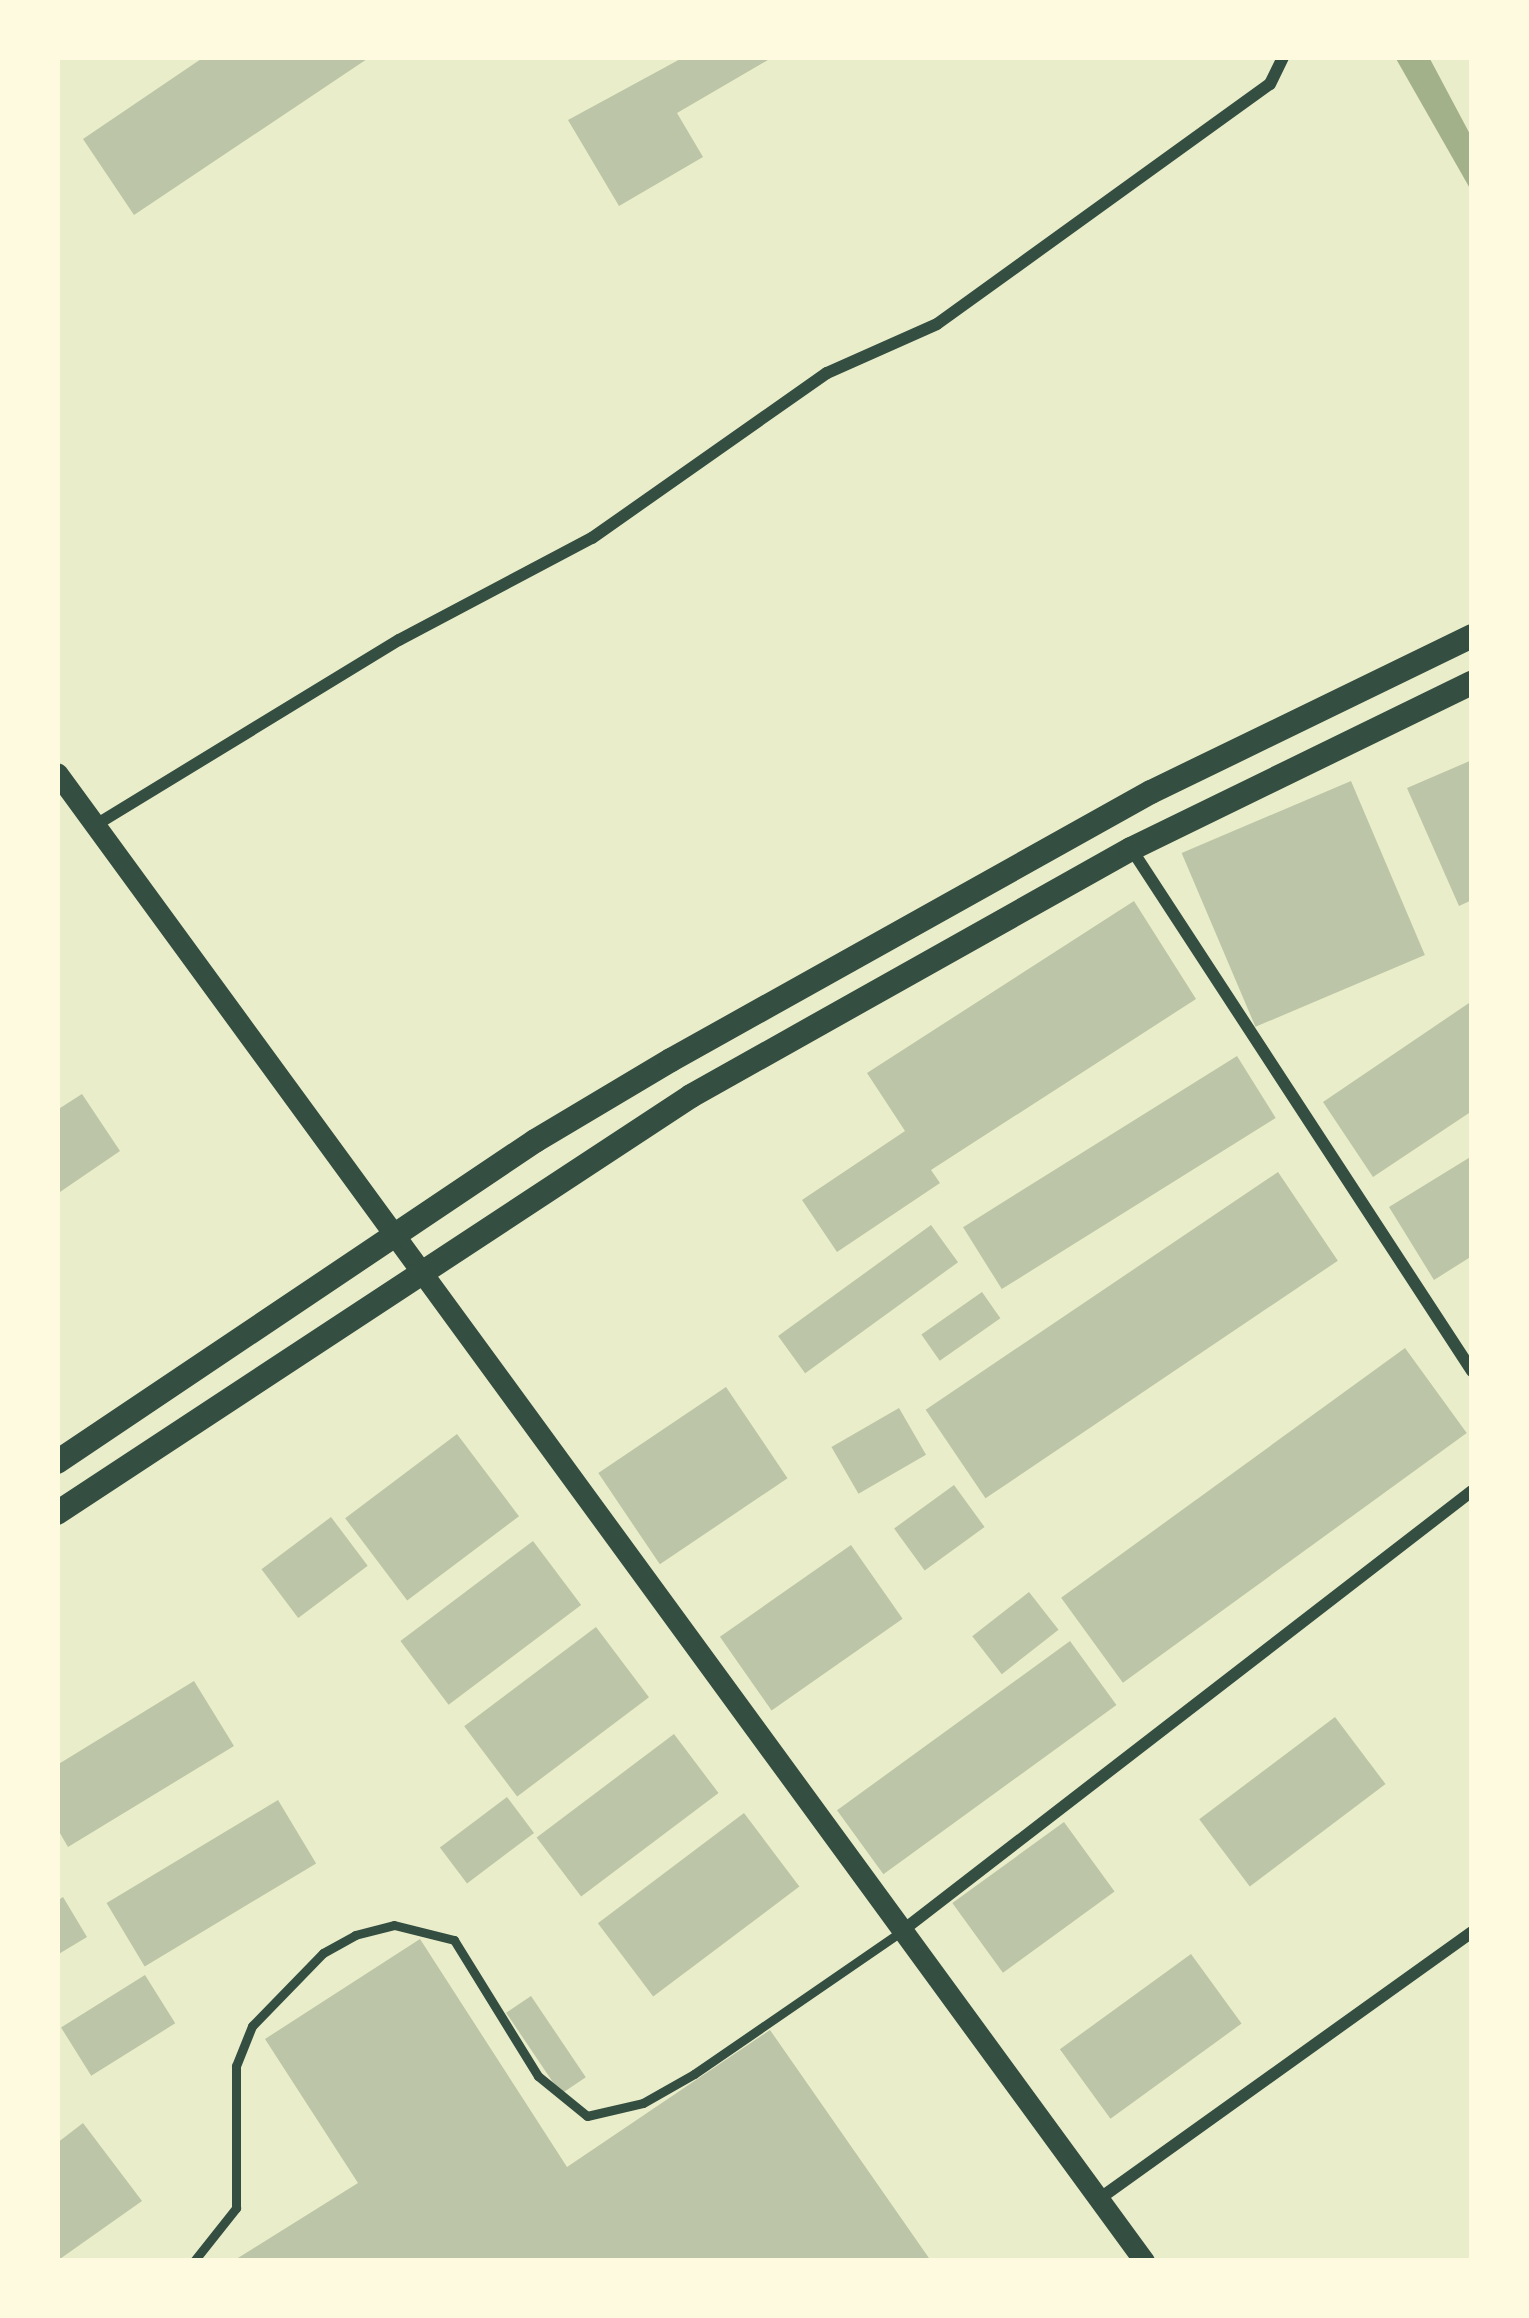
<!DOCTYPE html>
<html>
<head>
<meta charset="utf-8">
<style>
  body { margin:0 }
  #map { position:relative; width:1529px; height:2318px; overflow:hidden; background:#e9edc9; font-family:"Crimson Pro",serif }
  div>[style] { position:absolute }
  .water>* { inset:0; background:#a3b18a }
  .building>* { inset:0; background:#bcc5a7; transform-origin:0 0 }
  .service>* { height:9px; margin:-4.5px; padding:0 4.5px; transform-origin:4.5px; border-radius:4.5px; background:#344e41 }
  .minor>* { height:12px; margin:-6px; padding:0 6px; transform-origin:6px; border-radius:6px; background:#344e41 }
  .tertiary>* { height:21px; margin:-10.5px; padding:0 10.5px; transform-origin:10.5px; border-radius:10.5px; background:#344e41 }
  .secondary>* { height:24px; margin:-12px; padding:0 12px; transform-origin:12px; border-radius:12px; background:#344e41 }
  span { translate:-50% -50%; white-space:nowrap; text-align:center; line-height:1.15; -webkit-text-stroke:12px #fefae0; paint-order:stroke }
  .frame { position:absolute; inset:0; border:60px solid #fefae0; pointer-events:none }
</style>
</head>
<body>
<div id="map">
  <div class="water">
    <div style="clip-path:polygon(1395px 57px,1429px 57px,1472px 138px,1472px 192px)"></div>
  </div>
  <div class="building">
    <div style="clip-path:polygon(204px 57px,370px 57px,134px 215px,83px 139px)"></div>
    <div style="clip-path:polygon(684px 57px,773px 57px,677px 113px,703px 157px,619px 206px,568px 120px)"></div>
    <div style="clip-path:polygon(1472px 760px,1472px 900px,1459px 906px,1407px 788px)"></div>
    <div style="left:1351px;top:781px;width:189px;height:184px;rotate:67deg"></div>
    <div style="clip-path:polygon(1134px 901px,1196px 999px,931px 1170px,940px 1183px,837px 1252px,802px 1200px,905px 1131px,867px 1073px)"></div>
    <div style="clip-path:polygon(1472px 1001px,1472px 1111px,1373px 1177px,1323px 1102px)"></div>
    <div style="left:1237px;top:1056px;width:73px;height:323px;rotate:58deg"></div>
    <div style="clip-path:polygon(82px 1094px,120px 1151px,57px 1194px,57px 1110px)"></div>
    <div style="clip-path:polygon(1472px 1156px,1472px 1256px,1434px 1280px,1389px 1207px)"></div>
    <div style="left:1278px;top:1172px;width:107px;height:425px;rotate:56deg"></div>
    <div style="left:931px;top:1225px;width:46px;height:189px;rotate:54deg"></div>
    <div style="left:982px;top:1292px;width:32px;height:74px;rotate:55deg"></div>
    <div style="left:1405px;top:1348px;width:105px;height:425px;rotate:54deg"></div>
    <div style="left:726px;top:1387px;width:110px;height:154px;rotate:56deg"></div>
    <div style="left:899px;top:1408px;width:54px;height:78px;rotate:60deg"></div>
    <div style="left:457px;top:1434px;width:103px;height:140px;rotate:53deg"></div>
    <div style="left:954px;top:1485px;width:52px;height:74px;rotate:54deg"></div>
    <div style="left:331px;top:1517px;width:61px;height:87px;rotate:53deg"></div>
    <div style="left:533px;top:1541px;width:80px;height:166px;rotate:53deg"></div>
    <div style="left:851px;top:1545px;width:90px;height:160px;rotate:55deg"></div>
    <div style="left:1029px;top:1592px;width:48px;height:72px;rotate:52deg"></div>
    <div style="left:596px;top:1627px;width:88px;height:165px;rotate:53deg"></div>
    <div style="left:1070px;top:1641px;width:79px;height:288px;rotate:54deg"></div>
    <div style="clip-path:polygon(194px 1681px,234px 1746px,68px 1847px,57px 1828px,57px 1765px)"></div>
    <div style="left:1335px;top:1717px;width:84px;height:170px;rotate:53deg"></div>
    <div style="left:674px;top:1734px;width:74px;height:172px;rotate:53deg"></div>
    <div style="left:507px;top:1797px;width:45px;height:84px;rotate:53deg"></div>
    <div style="left:278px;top:1800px;width:74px;height:200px;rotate:59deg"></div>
    <div style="left:744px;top:1813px;width:92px;height:183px;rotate:53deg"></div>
    <div style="left:1064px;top:1822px;width:86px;height:138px;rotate:54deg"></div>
    <div style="clip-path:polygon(63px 1897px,87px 1937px,57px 1955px,57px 1901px)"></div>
    <div style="clip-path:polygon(420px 1939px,567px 2167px,770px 2030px,931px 2261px,233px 2261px,358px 2183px,265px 2039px)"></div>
    <div style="left:1191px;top:1954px;width:86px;height:162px;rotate:54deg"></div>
    <div style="left:145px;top:1975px;width:57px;height:99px;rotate:58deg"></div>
    <div style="left:531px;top:1996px;width:98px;height:30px;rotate:56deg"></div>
    <div style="clip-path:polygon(83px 2123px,142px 2201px,57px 2261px,57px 2143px)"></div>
  </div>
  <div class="service">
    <div style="left:194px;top:2261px;width:68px;rotate:-51.6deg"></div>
    <div style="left:236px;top:2208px;width:142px;rotate:-90deg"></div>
    <div style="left:236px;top:2066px;width:43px;rotate:-68.2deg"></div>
    <div style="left:252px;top:2026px;width:102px;rotate:-45.8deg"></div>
    <div style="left:323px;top:1953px;width:37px;rotate:-29deg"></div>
    <div style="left:355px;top:1935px;width:40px;rotate:-14.4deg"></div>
    <div style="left:394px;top:1925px;width:62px;rotate:14deg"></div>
    <div style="left:454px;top:1940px;width:160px;rotate:58.3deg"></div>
    <div style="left:538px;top:2076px;width:63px;rotate:39.2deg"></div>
    <div style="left:587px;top:2116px;width:57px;rotate:-13.1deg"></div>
    <div style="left:643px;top:2103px;width:59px;rotate:-29.6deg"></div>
    <div style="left:694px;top:2074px;width:252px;rotate:-34.5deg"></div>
  </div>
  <div class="minor">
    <div style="left:94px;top:826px;width:357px;rotate:-31.4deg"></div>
    <div style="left:399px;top:640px;width:218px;rotate:-27.9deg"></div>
    <div style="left:592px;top:538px;width:287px;rotate:-35.1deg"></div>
    <div style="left:827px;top:373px;width:120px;rotate:-24deg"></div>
    <div style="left:937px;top:324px;width:410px;rotate:-35.8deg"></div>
    <div style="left:1270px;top:84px;width:30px;rotate:-64deg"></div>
    <div style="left:1132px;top:850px;width:622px;rotate:56.87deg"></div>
    <div style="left:902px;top:1931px;width:720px;rotate:-37.67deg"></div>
    <div style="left:1099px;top:2199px;width:459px;rotate:-35.6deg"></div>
  </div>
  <div class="tertiary">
    <div style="left:57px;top:773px;width:1843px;rotate:53.85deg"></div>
  </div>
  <div class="secondary">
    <div style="left:57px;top:1462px;width:576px;rotate:-33.88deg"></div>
    <div style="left:535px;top:1141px;width:158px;rotate:-30.8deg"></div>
    <div style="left:671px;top:1060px;width:550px;rotate:-29.18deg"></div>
    <div style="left:1151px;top:792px;width:357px;rotate:-25.9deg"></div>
    <div style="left:57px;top:1513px;width:759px;rotate:-33.33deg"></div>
    <div style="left:691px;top:1096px;width:505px;rotate:-29.31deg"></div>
    <div style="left:1131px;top:849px;width:379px;rotate:-26deg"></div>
  </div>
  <div class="frame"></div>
</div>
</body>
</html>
